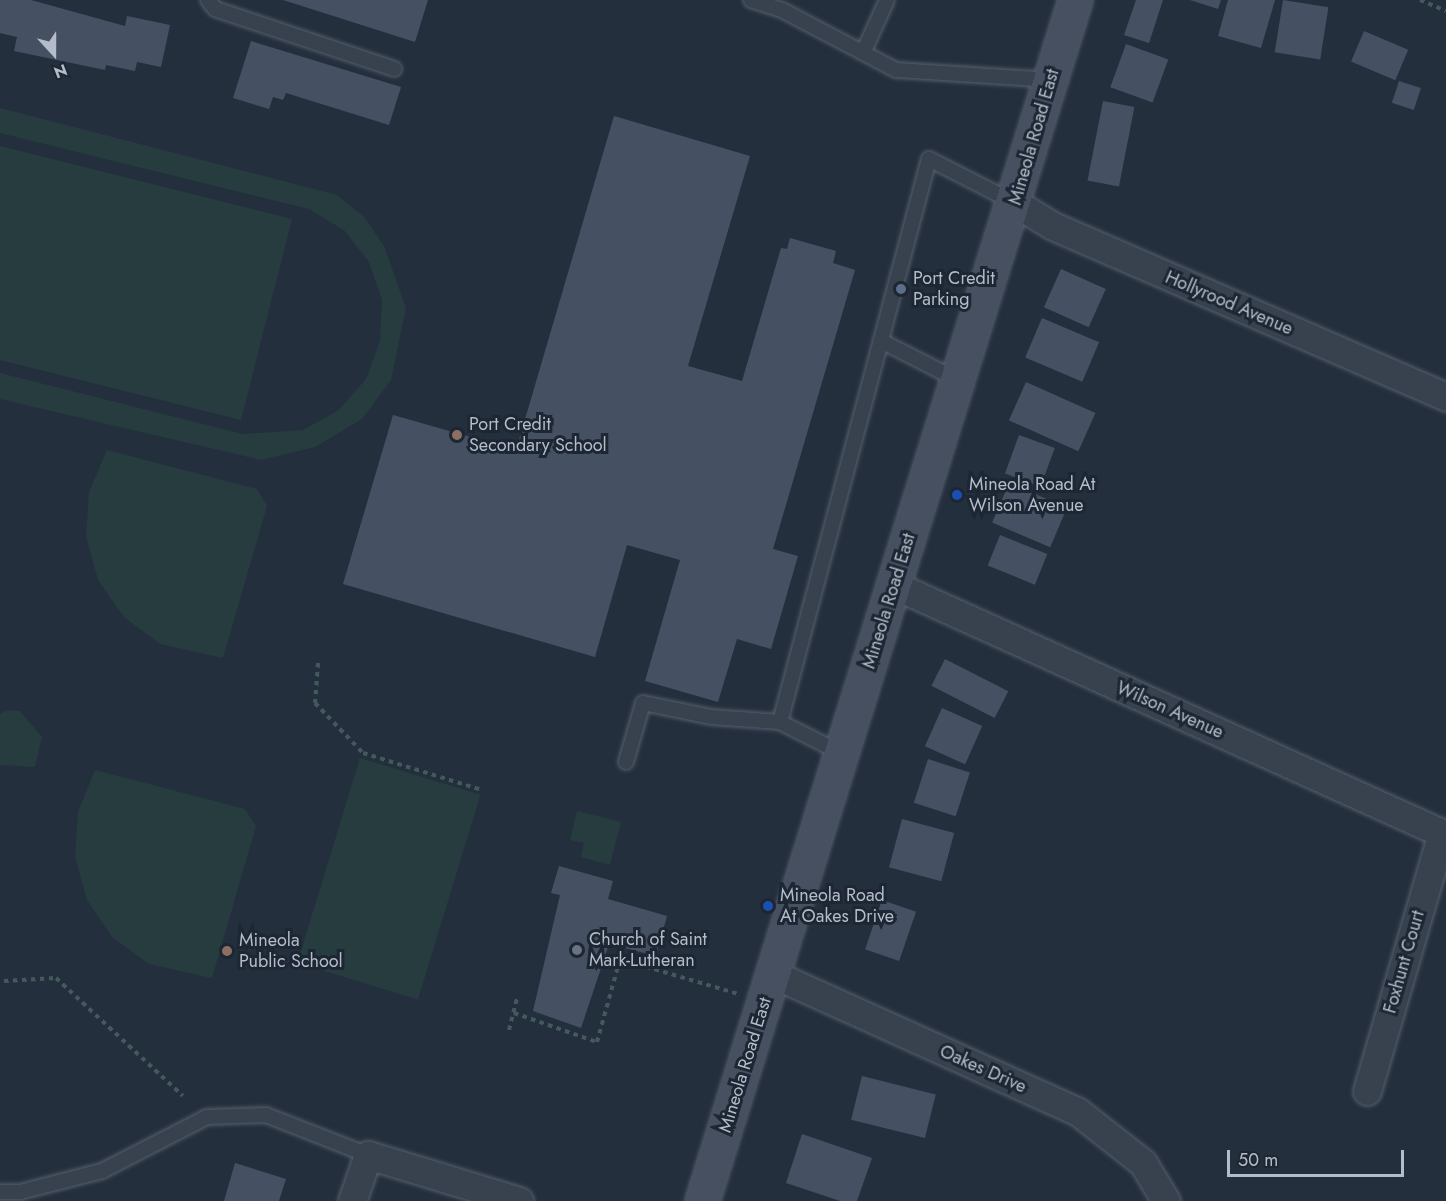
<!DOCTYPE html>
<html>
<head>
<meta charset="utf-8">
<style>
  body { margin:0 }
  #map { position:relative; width:1446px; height:1201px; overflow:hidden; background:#242f3e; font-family:Jost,sans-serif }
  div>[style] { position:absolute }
  .green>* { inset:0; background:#263c3f; transform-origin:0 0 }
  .building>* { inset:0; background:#455162; transform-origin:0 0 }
  .path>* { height:4px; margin-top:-2px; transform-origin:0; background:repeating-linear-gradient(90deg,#44595c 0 4.5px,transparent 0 9px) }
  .roads { filter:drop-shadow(0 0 2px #565f6c) drop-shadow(0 0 2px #565f6c) }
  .lane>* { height:14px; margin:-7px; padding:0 7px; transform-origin:7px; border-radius:7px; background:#38414e }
  .street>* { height:27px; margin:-13.5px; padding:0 13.5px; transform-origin:13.5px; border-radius:13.5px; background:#38414e }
  .secondary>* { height:33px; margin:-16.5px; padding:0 16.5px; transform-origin:16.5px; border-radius:16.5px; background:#465061 }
  .dots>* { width:16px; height:16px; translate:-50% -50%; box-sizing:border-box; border:3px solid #1d2633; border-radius:50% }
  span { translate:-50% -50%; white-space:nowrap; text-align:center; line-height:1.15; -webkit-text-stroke:6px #1d2633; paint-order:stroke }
  .street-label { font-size:18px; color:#b4bcc9 }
  .poi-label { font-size:18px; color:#b4bcc9 }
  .left { translate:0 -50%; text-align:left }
  .north { position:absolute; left:24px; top:24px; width:60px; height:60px; -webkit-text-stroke:4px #1d2633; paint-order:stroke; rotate:159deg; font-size:16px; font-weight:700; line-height:24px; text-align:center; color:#b4bcc9 }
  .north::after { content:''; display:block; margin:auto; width:21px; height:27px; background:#b4bcc9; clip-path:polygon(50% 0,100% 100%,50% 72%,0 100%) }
  .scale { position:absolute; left:1227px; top:1150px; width:177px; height:27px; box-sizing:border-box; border:3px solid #b4bcc9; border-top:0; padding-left:8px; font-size:18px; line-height:21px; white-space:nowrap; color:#b4bcc9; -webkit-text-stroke:4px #1d2633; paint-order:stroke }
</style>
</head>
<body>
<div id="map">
  <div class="green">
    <div style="clip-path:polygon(0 108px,337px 195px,365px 218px,384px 246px,406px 308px,391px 380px,362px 419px,315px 447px,261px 460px,0 399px,0 373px,243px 434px,303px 430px,339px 410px,366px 379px,380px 341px,382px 300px,369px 262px,344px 230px,309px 209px,0 133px)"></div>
    <div style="clip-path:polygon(0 146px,292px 219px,241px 420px,0 360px)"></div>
    <div style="clip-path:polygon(107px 450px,257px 489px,267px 506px,223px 658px,160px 644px,124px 617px,98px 580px,86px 536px,89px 492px)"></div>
    <div style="clip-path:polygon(7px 710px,20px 711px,42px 737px,35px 767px,0 765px,0 714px)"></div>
    <div style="left:360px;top:758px;width:126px;height:214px;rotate:17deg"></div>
    <div style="clip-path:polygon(95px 770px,245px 809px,256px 826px,212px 978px,149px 964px,112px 937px,87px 900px,75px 857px,78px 812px)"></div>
    <div style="clip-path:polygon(577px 811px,621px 822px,610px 865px,581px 857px,584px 843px,570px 840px)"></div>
  </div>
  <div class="building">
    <div style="clip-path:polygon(0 0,31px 0,125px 26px,127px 16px,170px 25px,161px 67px,137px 62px,135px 71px,106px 65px,105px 70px,14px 51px,17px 37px,0 33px)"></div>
    <div style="clip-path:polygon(283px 0,428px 0,415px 42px)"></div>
    <div style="clip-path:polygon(1136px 0,1163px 0,1149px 43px,1124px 35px)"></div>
    <div style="clip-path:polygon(1190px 0,1221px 0,1218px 9px)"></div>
    <div style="clip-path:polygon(1228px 0,1275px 0,1261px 48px,1218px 36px)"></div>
    <div style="left:1283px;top:0;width:46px;height:53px;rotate:9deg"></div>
    <div style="left:1364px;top:31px;width:48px;height:33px;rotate:23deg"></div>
    <div style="clip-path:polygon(251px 41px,401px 87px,389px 125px,286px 93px,283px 100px,273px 97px,269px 109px,233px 98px)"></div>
    <div style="left:1126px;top:44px;width:45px;height:46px;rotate:20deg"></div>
    <div style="left:1399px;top:81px;width:23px;height:23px;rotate:18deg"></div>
    <div style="left:1103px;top:101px;width:32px;height:81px;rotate:11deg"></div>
    <div style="clip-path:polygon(614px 116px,750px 156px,688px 366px,742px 381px,781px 248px,787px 249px,790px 238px,836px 251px,833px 263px,855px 270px,773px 549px,798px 556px,771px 649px,737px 639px,718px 702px,645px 681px,680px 560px,627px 545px,595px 657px,343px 584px,393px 415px,516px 450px)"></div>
    <div style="left:1061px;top:269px;width:49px;height:42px;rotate:24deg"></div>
    <div style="left:1042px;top:318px;width:62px;height:43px;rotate:23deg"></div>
    <div style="left:1026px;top:382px;width:76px;height:42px;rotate:24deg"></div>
    <div style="left:1019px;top:435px;width:38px;height:41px;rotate:20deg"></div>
    <div style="left:1009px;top:483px;width:63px;height:43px;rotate:23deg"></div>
    <div style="left:1000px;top:535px;width:51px;height:33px;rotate:22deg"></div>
    <div style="left:945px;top:659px;width:71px;height:30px;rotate:27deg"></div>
    <div style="left:942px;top:708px;width:44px;height:42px;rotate:24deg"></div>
    <div style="left:928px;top:759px;width:44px;height:46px;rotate:18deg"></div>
    <div style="left:902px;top:819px;width:54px;height:50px;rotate:15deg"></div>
    <div style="clip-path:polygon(559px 866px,613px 881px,608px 899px,667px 916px,656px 956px,609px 944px,581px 1028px,533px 1011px,560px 895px,551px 893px)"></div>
    <div style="left:882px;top:900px;width:36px;height:52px;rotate:19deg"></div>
    <div style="left:862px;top:1076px;width:76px;height:45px;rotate:14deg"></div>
    <div style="clip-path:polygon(802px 1134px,872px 1158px,857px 1201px,840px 1201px,786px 1183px)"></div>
    <div style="clip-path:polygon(235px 1163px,286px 1179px,279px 1201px,224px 1201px)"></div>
  </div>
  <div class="path">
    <div style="left:1420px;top:0;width:28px;rotate:23deg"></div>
    <div style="left:318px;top:663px;width:40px;rotate:94.3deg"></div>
    <div style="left:315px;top:703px;width:69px;rotate:46.2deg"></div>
    <div style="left:363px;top:753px;width:125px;rotate:17.3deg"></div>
    <div style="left:4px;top:981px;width:52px;rotate:-3.3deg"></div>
    <div style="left:56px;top:978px;width:173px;rotate:42.9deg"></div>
    <div style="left:514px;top:1013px;width:88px;rotate:19.3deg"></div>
    <div style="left:597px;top:1042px;width:86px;rotate:-74.5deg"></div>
    <div style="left:620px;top:959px;width:123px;rotate:16.5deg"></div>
    <div style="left:509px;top:1030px;width:32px;rotate:-76deg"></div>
  </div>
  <div class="roads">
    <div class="lane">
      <div style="left:208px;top:0;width:11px;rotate:52deg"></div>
      <div style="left:215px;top:9px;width:189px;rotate:18.5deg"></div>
      <div style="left:751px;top:0;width:33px;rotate:18deg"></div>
      <div style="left:782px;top:10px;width:129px;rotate:27.8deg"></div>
      <div style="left:896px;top:70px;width:153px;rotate:3.7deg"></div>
      <div style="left:863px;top:53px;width:58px;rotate:-65.6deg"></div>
      <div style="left:881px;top:341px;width:84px;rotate:26.9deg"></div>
      <div style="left:841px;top:753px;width:68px;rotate:-153.1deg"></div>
      <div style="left:780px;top:722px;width:582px;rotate:-75.18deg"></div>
      <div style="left:929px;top:159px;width:94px;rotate:27.1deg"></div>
      <div style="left:626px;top:762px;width:61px;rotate:-73.9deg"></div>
      <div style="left:643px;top:703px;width:69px;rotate:11.6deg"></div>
      <div style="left:711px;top:717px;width:69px;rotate:4.1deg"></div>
      <div style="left:0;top:1192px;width:20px"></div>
      <div style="left:20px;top:1192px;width:85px;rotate:-14.4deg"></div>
      <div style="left:102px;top:1171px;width:118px;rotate:-27.2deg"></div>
      <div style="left:207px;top:1117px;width:59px;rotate:-1.9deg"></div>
      <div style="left:266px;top:1115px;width:110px;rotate:21.4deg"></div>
    </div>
    <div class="street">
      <div style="left:1015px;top:203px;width:44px;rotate:31.2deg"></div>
      <div style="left:1053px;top:226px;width:429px;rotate:23.5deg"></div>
      <div style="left:894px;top:585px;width:606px;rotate:24.37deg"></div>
      <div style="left:773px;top:974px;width:333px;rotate:24.3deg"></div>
      <div style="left:1077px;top:1111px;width:84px;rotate:38.2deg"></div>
      <div style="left:1143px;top:1163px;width:44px;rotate:58.8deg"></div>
      <div style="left:1367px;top:1091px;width:269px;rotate:-73.8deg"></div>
      <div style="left:352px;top:1201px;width:49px;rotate:-70.8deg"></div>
      <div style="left:368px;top:1155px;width:158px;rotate:16.9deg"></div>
    </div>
    <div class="secondary">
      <div style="left:702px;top:1201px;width:1258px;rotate:-72.75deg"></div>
    </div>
  </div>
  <div class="dots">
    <div style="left:901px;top:289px;background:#5c6f8a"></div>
    <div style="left:457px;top:435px;background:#8d6e63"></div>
    <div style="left:957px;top:495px;background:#1a4fb4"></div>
    <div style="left:768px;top:906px;background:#1a4fb4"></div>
    <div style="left:577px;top:950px;background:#6b7280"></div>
    <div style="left:227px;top:951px;background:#8d6e63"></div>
  </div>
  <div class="street-label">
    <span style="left:1034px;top:137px;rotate:-74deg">Mineola Road East</span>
    <span style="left:1229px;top:303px;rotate:23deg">Hollyrood Avenue</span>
    <span style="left:889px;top:601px;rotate:-73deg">Mineola Road East</span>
    <span style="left:1170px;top:710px;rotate:24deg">Wilson Avenue</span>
    <span style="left:1404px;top:962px;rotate:-74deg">Foxhunt Court</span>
    <span style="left:745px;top:1065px;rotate:-73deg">Mineola Road East</span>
    <span style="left:983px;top:1069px;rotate:24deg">Oakes Drive</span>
  </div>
  <div class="poi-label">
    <span class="left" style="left:913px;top:289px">Port Credit<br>Parking</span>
    <span class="left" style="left:469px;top:435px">Port Credit<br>Secondary School</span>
    <span class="left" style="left:969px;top:495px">Mineola Road At<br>Wilson Avenue</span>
    <span class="left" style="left:780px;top:906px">Mineola Road<br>At Oakes Drive</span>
    <span class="left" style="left:589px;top:950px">Church of Saint<br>Mark-Lutheran</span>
    <span class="left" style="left:239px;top:951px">Mineola<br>Public School</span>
  </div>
  <div class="north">N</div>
  <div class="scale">50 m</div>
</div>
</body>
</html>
